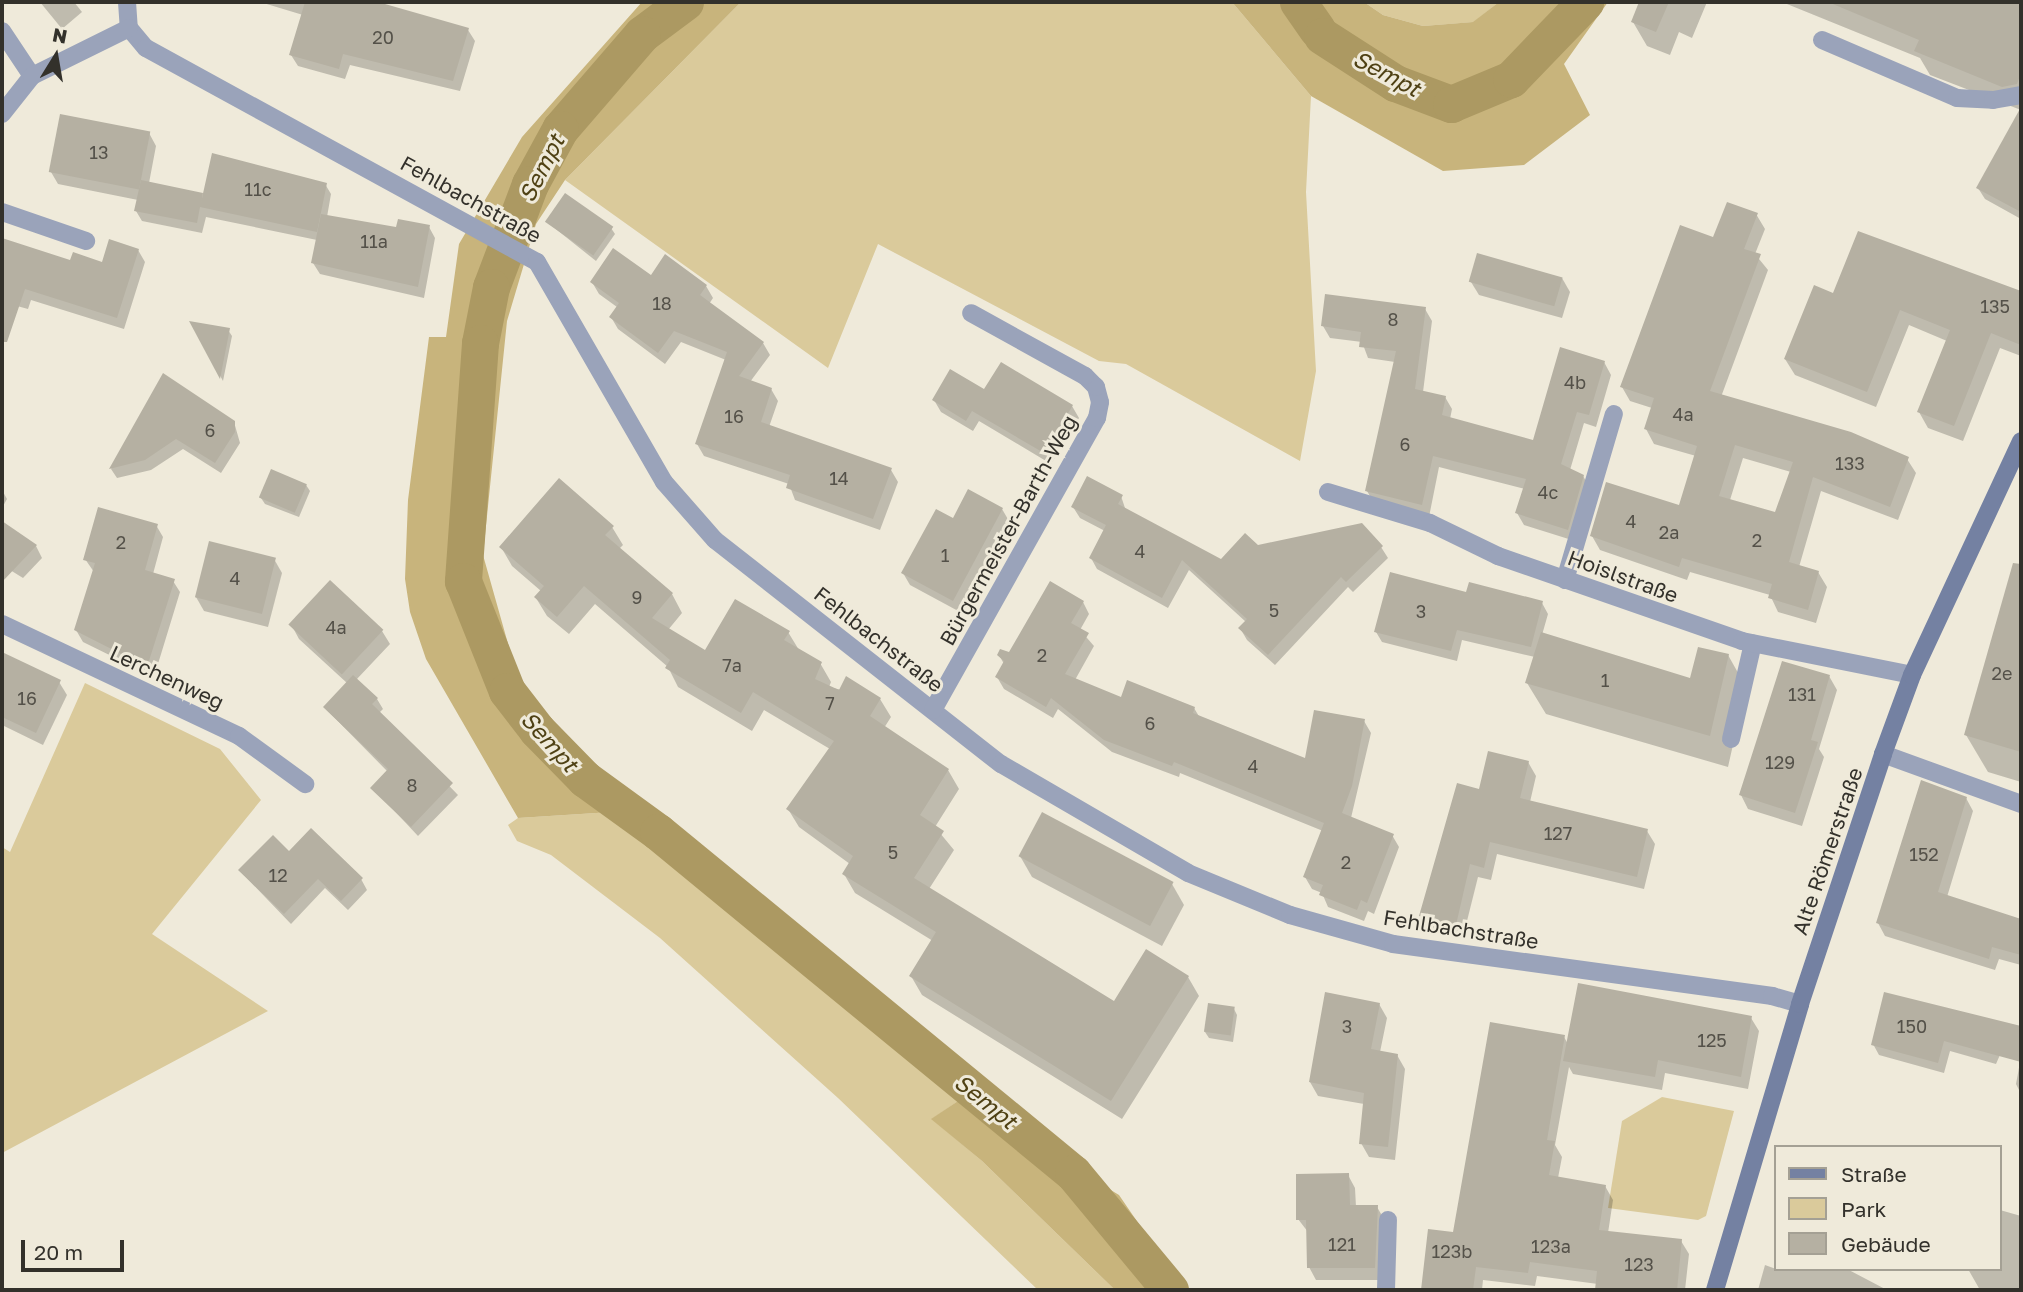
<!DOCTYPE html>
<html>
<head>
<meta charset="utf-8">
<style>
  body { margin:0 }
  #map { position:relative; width:2023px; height:1292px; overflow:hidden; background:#efeada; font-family:"Golos Text",sans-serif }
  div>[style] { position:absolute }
  .green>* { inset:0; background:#daca9b }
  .forest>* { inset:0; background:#c8b47c }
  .shadow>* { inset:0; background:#0003 }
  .canal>* { height:37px; margin:-18.5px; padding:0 18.5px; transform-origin:18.5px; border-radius:18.5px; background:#ac9962 }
  .building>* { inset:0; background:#b5b0a2; transform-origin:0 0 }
  .lane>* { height:18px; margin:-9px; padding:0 9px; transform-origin:9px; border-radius:9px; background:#9aa3ba }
  .street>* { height:18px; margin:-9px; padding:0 9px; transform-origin:9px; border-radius:9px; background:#9aa3ba }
  .secondary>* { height:18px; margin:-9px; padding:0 9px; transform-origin:9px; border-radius:9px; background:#7481a2 }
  span { translate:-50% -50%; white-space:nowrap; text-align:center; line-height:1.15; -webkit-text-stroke:6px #efeada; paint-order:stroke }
  .number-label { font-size:18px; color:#545149 }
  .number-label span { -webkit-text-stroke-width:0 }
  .street-label { font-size:21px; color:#33312b }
  .water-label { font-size:23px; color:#4f4114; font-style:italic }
  .frame { position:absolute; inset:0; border:4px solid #33312b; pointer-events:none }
  .legend { position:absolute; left:1774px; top:1145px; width:228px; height:126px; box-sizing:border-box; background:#efeada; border:2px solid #a4a094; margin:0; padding:9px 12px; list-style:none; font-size:21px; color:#33312b }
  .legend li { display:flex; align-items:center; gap:14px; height:35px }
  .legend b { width:35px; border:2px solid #a4a094 }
  .north { position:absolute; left:21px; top:21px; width:70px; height:70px; -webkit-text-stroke:5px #efeada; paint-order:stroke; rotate:11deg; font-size:19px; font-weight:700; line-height:28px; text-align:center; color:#33312b }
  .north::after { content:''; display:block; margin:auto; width:24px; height:32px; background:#33312b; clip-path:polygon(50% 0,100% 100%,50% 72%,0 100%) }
  .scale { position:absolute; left:21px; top:1240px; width:103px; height:32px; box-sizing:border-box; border:4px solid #33312b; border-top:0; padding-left:9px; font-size:21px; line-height:24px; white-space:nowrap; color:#33312b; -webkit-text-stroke:5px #efeada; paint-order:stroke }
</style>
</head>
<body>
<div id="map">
  <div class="green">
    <div style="clip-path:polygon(741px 2px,1232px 2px,1311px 96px,1306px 192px,1316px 371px,1300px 461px,1126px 364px,1099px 361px,878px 244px,828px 368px,565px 180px)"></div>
    <div style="clip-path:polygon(1364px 2px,1499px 2px,1474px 22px,1423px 26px,1383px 15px)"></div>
    <div style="clip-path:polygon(85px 683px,220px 749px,261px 800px,152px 934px,268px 1011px,2px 1153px,2px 847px,10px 852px)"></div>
    <div style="clip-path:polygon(612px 812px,961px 1099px,932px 1119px,982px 1161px,1115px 1290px,1038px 1290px,838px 1098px,660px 938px,551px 855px,517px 841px,508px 825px,518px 818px)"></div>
    <div style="clip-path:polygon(1662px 1097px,1734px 1111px,1706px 1216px,1698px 1220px,1608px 1208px,1622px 1121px)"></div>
  </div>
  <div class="forest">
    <div style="clip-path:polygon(642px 2px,741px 2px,565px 180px,536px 224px,507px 321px,483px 555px,518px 679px,612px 812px,518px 818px,426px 659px,410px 612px,405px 579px,408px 500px,429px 337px,446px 337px,459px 244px,522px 137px)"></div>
    <div style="clip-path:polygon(1232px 2px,1364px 2px,1383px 15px,1423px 26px,1473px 22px,1499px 2px,1608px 2px,1564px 64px,1590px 115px,1524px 165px,1443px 171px,1311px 96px)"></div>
    <div style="clip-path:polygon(961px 1099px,1119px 1195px,1184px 1290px,1115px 1290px,982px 1161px,931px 1119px)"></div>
  </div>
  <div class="shadow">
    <div style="clip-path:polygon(40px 2px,74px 2px,82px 12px,62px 29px)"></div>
    <div style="clip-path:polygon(260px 2px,373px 2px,468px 30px,475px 41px,460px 91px,350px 65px,345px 79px,298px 66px,291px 55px,303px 15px)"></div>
    <div style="clip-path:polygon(1641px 2px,1707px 2px,1692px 38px,1679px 32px,1670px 55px,1647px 46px,1633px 22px)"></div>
    <div style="clip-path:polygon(1782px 2px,2021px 2px,2021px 110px,1930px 75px,1920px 58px)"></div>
    <div style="clip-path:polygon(2010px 129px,2021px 135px,2021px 219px,1985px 199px,1978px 188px)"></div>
    <div style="clip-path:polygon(149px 133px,156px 146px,149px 183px,204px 198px,325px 184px,331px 194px,327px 217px,398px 229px,429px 227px,435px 238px,424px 298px,320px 274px,313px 263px,317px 240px,206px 217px,202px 233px,142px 221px,136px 211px,138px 200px,58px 184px,51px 172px)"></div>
    <div style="clip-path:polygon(evenodd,1756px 214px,1765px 229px,1755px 254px,1768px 270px,1721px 397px,1907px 459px,1916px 473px,1898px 520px,1821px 491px,1799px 567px,1818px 572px,1827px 587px,1816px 623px,1778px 612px,1770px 595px,1690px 572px,1687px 580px,1600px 550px,1592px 536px,1681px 507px,1696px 456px,1654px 444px,1646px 429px,1652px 408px,1630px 401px,1622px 387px,1715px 239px,1756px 214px,1743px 458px,1791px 472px,1776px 514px,1730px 500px,1743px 458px)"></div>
    <div style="clip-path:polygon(547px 222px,611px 228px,615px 234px,596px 261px)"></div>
    <div style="clip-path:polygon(1859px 234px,2021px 293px,2021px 356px,2000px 348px,1963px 441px,1928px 428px,1919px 412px,1947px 341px,1909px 325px,1876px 407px,1795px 375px,1785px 359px,1834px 295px)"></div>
    <div style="clip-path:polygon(2px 239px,71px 262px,103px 264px,138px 250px,145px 262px,124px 329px,31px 300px,28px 309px,17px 306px,2px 343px)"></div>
    <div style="clip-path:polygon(651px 277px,706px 286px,713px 298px,709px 304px,763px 343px,770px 355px,750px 382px,771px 389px,778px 401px,769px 427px,891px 470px,898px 482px,880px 530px,795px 500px,789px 484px,704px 456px,697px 444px,726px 360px,681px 342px,665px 364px,618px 329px,611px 317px,617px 307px,599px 294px,592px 282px)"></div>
    <div style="clip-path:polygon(1562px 278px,1570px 292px,1562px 318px,1479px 295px,1471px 282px)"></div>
    <div style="clip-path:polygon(1425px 309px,1432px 321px,1423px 392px,1445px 397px,1452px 409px,1450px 419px,1534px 442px,1604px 362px,1611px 375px,1596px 427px,1584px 423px,1570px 470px,1583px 476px,1590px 488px,1575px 541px,1524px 525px,1517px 513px,1525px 489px,1439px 467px,1429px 517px,1374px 503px,1367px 491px,1395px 362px,1368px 358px,1362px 342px,1330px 338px,1323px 326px)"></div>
    <div style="clip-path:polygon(192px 323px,228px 330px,232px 336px,223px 381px)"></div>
    <div style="clip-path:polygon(163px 376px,234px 422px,240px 443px,221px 473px,183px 449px,151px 470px,117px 478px,111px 469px)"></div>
    <div style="clip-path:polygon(985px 391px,1072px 406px,1079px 418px,1051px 464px,979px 421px,973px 431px,941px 412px,934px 400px)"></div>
    <div style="clip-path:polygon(306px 485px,310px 491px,299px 517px,265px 504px,261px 498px)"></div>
    <div style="clip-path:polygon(2px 490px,7px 499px,2px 508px)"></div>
    <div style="clip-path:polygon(1121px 496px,1126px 511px,1221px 562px,1257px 546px,1381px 547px,1388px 558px,1353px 592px,1348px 587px,1275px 665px,1247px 640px,1240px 628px,1246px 622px,1189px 570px,1168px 608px,1097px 569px,1091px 558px,1105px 531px,1080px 518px,1073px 507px)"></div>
    <div style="clip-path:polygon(1002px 509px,1009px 521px,960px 612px,910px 585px,903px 573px)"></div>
    <div style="clip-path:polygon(2px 523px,36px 546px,42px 558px,23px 578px,2px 565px)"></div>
    <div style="clip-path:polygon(156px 525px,163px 537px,153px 574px,173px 581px,180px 592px,154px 677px,83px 642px,76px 630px,94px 572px,85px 559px)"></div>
    <div style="clip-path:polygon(612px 527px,623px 545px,619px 549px,672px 594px,682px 613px,668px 630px,706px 652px,788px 632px,799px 650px,820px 663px,831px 682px,829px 687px,880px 699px,891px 717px,884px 728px,948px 770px,959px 789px,935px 827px,954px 850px,929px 889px,1114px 1004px,1188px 977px,1199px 996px,1122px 1119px,922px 995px,911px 976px,933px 941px,855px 893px,844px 874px,850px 864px,799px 827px,788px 809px,830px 749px,764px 710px,752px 731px,678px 687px,668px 667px,595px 604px,569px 634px,547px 616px,536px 598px,541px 591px,512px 566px,501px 547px)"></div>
    <div style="clip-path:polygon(274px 559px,282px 573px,268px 627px,204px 611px,196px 597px)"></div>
    <div style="clip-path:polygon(1468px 594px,1542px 603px,1548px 614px,1542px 635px,1692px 680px,1728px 655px,1746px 687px,1728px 767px,1546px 714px,1527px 683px,1535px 657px,1462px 640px,1457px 661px,1382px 642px,1376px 632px)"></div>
    <div style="clip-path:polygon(1083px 602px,1089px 614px,1080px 630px,1094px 646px,1075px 680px,1122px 699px,1194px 708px,1200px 718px,1306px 761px,1364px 721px,1371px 733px,1351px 818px,1392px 835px,1399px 847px,1374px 914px,1368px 911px,1364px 921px,1328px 907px,1322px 893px,1312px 889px,1305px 877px,1323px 831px,1180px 773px,1179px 777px,1112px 752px,1058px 709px,1053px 718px,1004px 689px,997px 677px,1004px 664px,999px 655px,1010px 654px)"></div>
    <div style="clip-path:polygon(2003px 607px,2021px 612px,2021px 782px,1988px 772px,1966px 735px)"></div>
    <div style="clip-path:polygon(292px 626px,382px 631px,390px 644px,356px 680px,377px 699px,383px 709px,379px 713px,458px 795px,418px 836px,373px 788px,388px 772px,325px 708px,347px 683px,299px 639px)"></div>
    <div style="clip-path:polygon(2px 654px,59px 682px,67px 695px,43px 745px,2px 725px)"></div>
    <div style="clip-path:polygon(1829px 676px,1837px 690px,1819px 749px,1824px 757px,1802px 826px,1748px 809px,1741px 795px)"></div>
    <div style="clip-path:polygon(1528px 762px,1536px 776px,1530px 802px,1647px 831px,1655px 844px,1644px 889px,1497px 854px,1491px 880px,1478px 877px,1463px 937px,1429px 929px,1421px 916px,1480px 791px)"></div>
    <div style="clip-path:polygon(1966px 798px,1973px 811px,1947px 897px,2020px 920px,2021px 915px,2021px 965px,1999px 959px,1995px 970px,1885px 936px,1878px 923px)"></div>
    <div style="clip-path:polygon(289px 853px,361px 879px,367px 890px,348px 910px,325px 888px,291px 924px,240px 871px)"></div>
    <div style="clip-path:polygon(1020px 856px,1172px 884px,1184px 905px,1162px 946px,1032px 877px)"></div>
    <div style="clip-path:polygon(1379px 1004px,1387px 1018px,1380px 1052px,1397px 1055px,1405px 1069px,1395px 1160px,1369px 1157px,1361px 1143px,1364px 1104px,1318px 1096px,1310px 1082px)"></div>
    <div style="clip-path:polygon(1234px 1009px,1237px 1015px,1233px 1042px,1209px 1038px,1205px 1032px)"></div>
    <div style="clip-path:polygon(1751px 1018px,1759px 1031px,1748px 1089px,1665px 1073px,1662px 1090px,1573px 1074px,1569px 1067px,1555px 1145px,1562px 1157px,1558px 1178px,1605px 1186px,1613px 1200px,1608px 1233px,1681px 1241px,1689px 1254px,1685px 1290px,1597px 1290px,1598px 1284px,1537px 1276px,1535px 1286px,1483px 1280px,1482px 1290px,1423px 1290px,1430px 1231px,1454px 1234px,1564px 1037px,1568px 1044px)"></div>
    <div style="clip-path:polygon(2009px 1034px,1996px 1064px,1950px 1051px,1944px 1073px,1879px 1055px,1873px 1044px)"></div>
    <div style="clip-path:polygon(2021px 1057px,2021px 1094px,2016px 1084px)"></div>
    <div style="clip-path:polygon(1348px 1175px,1355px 1188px,1356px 1207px,1377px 1207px,1384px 1219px,1382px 1280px,1316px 1280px,1309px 1267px,1308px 1232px,1298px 1219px)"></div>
    <div style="clip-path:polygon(2000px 1210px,2021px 1216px,2021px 1290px,1980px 1290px,1968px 1269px,2000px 1269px)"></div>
    <div style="clip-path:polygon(1765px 1265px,1776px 1269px,1847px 1269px,1887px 1290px,1758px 1290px)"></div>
  </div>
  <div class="canal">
    <div style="left:685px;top:2px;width:54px;rotate:143.3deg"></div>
    <div style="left:642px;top:34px;width:125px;rotate:130.8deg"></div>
    <div style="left:560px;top:129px;width:63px;rotate:118.6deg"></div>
    <div style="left:530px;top:184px;width:110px;rotate:110.7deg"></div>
    <div style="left:491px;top:287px;width:57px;rotate:101.1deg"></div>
    <div style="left:480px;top:343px;width:239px;rotate:94.1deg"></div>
    <div style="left:463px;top:581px;width:118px;rotate:68.2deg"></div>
    <div style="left:507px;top:691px;width:49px;rotate:52.4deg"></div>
    <div style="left:537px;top:730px;width:69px;rotate:45.6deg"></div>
    <div style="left:585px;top:779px;width:90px;rotate:36deg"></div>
    <div style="left:658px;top:832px;width:537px;rotate:39.41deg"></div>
    <div style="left:1073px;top:1173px;width:152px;rotate:50.3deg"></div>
    <div style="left:1298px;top:2px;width:33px;rotate:55deg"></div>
    <div style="left:1322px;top:36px;width:87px;rotate:32.8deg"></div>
    <div style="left:1395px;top:83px;width:60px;rotate:20.6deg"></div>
    <div style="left:1451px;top:104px;width:65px;rotate:-22.6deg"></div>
    <div style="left:1511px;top:79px;width:107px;rotate:-46.1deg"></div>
  </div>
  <div class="building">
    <div style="clip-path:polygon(305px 2px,378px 2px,469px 28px,453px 81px,343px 54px,339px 69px,289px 55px)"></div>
    <div style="clip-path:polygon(1639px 2px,1669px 2px,1656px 32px,1631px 22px)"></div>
    <div style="clip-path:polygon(1828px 2px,2021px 2px,2021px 73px,2017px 84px,2002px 87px,1914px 51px,1919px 40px)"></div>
    <div style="clip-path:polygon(2021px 107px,2021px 212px,1976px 188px)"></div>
    <div style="left:60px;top:114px;width:92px;height:59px;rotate:11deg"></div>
    <div style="clip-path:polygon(212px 153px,327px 183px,317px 232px,200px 207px,197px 223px,134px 211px,141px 180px,203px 193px,200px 207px)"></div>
    <div style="left:565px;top:193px;width:59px;height:35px;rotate:35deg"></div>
    <div style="clip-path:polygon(evenodd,1727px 202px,1758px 213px,1744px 249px,1761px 254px,1710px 391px,1851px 432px,1909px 457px,1890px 507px,1813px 477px,1789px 562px,1819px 571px,1808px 610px,1768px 598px,1772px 584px,1682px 558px,1679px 567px,1590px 536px,1606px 482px,1679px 505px,1697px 446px,1644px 429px,1654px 398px,1620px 387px,1680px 225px,1713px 237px,1727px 202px,1735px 445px,1793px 462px,1775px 512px,1719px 496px,1735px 445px)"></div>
    <div style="clip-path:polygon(321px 214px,396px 227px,398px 219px,430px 225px,418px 287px,311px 263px)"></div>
    <div style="clip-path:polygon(1858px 231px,2021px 291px,2021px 345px,1991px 333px,1954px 426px,1917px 412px,1950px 330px,1900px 310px,1867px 392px,1784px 359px,1814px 285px,1833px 293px)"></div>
    <div style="clip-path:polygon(2px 238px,70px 260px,73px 252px,102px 262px,109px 239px,139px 249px,117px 318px,25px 289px,7px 342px,2px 342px)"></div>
    <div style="clip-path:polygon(613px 248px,651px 275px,665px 254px,707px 285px,700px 295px,764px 342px,739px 376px,772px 388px,761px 422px,892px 468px,873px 519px,786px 488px,790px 475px,695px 444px,727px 352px,674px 331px,658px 353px,609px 317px,619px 303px,590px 282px)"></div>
    <div style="left:1477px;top:253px;width:89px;height:30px;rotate:16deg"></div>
    <div style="clip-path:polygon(1325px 294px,1426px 307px,1415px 389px,1446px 396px,1442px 415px,1533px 440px,1560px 347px,1605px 361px,1589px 415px,1577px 412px,1561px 464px,1584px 475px,1568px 530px,1515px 513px,1526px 479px,1433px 456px,1422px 505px,1365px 491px,1396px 351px,1359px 347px,1361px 332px,1321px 326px)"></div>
    <div style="clip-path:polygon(189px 321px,230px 328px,220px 379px)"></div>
    <div style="clip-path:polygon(1001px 362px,1073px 405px,1044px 453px,972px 411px,966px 421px,932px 400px,950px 369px,984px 389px)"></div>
    <div style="clip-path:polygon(163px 373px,235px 421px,235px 432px,215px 463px,176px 439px,145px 460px,109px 469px)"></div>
    <div style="left:271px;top:469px;width:39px;height:31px;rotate:23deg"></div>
    <div style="clip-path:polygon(1087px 476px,1123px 495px,1118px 504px,1221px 559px,1245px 533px,1258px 545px,1362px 523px,1383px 546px,1346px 582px,1341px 577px,1268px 655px,1238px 628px,1247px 619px,1182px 560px,1162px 598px,1089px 558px,1106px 525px,1071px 507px)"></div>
    <div style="clip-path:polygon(559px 478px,614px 526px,605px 535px,673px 593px,652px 618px,705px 650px,735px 599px,790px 631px,784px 640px,822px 662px,815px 679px,839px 690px,846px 676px,881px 698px,870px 716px,949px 769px,920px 815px,944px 831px,914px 878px,1114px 1001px,1146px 949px,1189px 976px,1111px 1101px,909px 976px,936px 932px,842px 874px,853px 856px,786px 809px,834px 741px,753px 692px,741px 713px,665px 668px,670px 660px,584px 586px,557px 617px,534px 597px,544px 586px,499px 547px)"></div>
    <div style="clip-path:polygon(968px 489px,1003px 508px,953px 601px,901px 573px,936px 509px,953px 518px)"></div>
    <div style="clip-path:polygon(98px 507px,158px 524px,145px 570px,175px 579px,147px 667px,74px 630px,95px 563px,83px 560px)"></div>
    <div style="clip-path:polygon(2px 521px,37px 545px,2px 582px)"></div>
    <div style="left:209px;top:541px;width:69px;height:58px;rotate:14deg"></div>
    <div style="clip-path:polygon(2013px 563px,2021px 564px,2021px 752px,1964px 735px)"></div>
    <div style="clip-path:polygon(1390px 572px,1466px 592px,1469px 582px,1543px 601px,1531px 647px,1457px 630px,1451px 651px,1374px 632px)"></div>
    <div style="left:330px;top:580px;width:73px;height:61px;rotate:43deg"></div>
    <div style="clip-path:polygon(1050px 581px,1084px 601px,1071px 623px,1089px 633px,1065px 674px,1121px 697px,1127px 680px,1195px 707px,1193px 713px,1305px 758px,1314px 710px,1365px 719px,1352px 786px,1342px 813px,1394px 834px,1367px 903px,1361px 900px,1357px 910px,1319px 895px,1323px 885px,1303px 877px,1324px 823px,1174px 762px,1172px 766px,1104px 740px,1051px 698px,1046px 707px,995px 677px,1004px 661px,997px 655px,1000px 649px,1009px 652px)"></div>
    <div style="clip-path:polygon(1541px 632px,1690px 678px,1698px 647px,1729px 654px,1710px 736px,1525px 683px)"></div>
    <div style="clip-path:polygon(2px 652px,61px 680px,36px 733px,2px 717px)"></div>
    <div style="clip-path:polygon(1782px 661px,1830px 675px,1811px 740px,1818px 742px,1795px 813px,1739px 795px)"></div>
    <div style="clip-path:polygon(353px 675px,378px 698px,372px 704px,453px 783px,411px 827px,370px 788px,388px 769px,323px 707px)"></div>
    <div style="clip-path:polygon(1488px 751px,1529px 761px,1520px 798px,1648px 829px,1637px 877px,1490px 842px,1484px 868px,1470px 864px,1456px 925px,1419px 916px,1457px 783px,1479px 789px)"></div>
    <div style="clip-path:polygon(1921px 780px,1967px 797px,1938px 892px,2021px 919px,2021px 955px,1992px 947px,1989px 959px,1876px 923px)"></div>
    <div style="left:1042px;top:812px;width:149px;height:50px;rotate:28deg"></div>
    <div style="clip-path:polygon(311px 828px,363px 878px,341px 901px,318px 879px,284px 914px,238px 870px,273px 835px,289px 851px)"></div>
    <div style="clip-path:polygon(1578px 983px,1752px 1016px,1741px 1077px,1658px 1060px,1655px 1077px,1563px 1061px)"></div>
    <div style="clip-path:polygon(1325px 992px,1380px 1003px,1371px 1049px,1398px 1054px,1388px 1147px,1359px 1144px,1364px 1093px,1309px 1082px)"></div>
    <div style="clip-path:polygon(1884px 992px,2021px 1026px,2021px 1062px,1944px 1041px,1938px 1063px,1871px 1045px)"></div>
    <div style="left:1208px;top:1003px;width:27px;height:29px;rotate:8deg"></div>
    <div style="clip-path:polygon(1490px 1022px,1565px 1035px,1547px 1140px,1555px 1141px,1549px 1175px,1606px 1185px,1599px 1230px,1682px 1239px,1677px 1290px,1595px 1290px,1597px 1271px,1530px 1262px,1528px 1273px,1476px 1267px,1473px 1290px,1421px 1290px,1428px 1229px,1453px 1232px)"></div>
    <div style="clip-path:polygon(1349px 1173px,1350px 1205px,1378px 1205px,1375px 1268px,1307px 1268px,1306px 1220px,1296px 1220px,1296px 1174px)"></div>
  </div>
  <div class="lane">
    <div style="left:1822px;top:40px;width:147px;rotate:23.2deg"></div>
    <div style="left:1957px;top:98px;width:36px;rotate:3deg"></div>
    <div style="left:1993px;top:100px;width:28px;rotate:-10deg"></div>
    <div style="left:2px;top:212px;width:89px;rotate:19deg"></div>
    <div style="left:1565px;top:580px;width:173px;rotate:-73.6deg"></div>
    <div style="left:1731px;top:739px;width:98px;rotate:-77.1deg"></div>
    <div style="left:1883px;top:754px;width:147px;rotate:19.9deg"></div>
    <div style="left:1386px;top:1290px;width:70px;rotate:-88.4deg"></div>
  </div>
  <div class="street">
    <div style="left:127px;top:2px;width:26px;rotate:86deg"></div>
    <div style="left:129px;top:28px;width:26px;rotate:50deg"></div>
    <div style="left:146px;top:48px;width:446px;rotate:28.7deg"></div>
    <div style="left:537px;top:262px;width:254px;rotate:60deg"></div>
    <div style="left:664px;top:482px;width:77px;rotate:48.7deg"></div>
    <div style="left:715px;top:540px;width:363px;rotate:38.1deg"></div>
    <div style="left:1001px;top:764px;width:216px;rotate:30.2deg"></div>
    <div style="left:1188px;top:873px;width:110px;rotate:22.4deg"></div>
    <div style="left:1290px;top:915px;width:107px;rotate:15.7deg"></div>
    <div style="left:1393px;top:944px;width:383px;rotate:7.8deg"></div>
    <div style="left:1772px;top:996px;width:29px;rotate:16deg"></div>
    <div style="left:2px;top:31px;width:54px;rotate:56.3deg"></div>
    <div style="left:2px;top:114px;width:48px;rotate:-51.7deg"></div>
    <div style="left:32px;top:76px;width:108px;rotate:-26.3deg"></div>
    <div style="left:1328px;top:492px;width:107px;rotate:16.9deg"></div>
    <div style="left:1430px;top:523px;width:76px;rotate:25.9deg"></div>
    <div style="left:1498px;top:556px;width:258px;rotate:19.2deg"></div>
    <div style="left:1742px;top:641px;width:173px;rotate:11.3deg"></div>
    <div style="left:2px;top:624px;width:262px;rotate:25.3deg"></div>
    <div style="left:239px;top:736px;width:82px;rotate:36deg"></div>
    <div style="left:933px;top:710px;width:335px;rotate:-60.7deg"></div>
    <div style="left:1097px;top:418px;width:16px;rotate:-79deg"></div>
    <div style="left:1100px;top:402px;width:16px;rotate:-105deg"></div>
    <div style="left:1096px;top:387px;width:16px;rotate:-135deg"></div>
    <div style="left:1085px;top:376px;width:130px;rotate:-151.1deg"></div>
  </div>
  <div class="secondary">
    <div style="left:1715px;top:1290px;width:298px;rotate:-73.4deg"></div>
    <div style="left:1800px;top:1004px;width:263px;rotate:-71.6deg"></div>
    <div style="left:1883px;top:754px;width:84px;rotate:-69.8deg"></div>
    <div style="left:1912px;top:675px;width:258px;rotate:-65deg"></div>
  </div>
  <div class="number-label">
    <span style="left:383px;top:37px">20</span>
    <span style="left:99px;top:152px">13</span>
    <span style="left:258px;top:189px">11c</span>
    <span style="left:374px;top:241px">11a</span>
    <span style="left:662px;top:303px">18</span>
    <span style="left:1995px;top:306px">135</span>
    <span style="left:1393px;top:319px">8</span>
    <span style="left:1575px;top:382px">4b</span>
    <span style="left:1683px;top:414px">4a</span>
    <span style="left:734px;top:416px">16</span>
    <span style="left:210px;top:430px">6</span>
    <span style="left:1405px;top:444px">6</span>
    <span style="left:1850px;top:463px">133</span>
    <span style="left:839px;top:478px">14</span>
    <span style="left:1548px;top:492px">4c</span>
    <span style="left:1631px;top:521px">4</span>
    <span style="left:1669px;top:532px">2a</span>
    <span style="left:1757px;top:540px">2</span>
    <span style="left:121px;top:542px">2</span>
    <span style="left:1140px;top:551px">4</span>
    <span style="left:945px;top:555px">1</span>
    <span style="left:235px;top:578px">4</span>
    <span style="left:637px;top:597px">9</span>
    <span style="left:1274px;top:610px">5</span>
    <span style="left:1421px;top:611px">3</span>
    <span style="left:336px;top:627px">4a</span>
    <span style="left:1042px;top:655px">2</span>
    <span style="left:732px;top:665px">7a</span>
    <span style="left:2002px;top:673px">2e</span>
    <span style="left:1605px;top:680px">1</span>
    <span style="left:1802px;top:694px">131</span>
    <span style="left:27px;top:698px">16</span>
    <span style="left:830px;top:703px">7</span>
    <span style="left:1150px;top:723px">6</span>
    <span style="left:1780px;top:762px">129</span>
    <span style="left:1253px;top:766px">4</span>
    <span style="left:412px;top:785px">8</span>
    <span style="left:1558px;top:833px">127</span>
    <span style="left:893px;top:852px">5</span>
    <span style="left:1924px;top:854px">152</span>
    <span style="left:1346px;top:862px">2</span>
    <span style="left:278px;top:875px">12</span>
    <span style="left:1347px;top:1026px">3</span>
    <span style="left:1912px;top:1026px">150</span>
    <span style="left:1712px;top:1040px">125</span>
    <span style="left:1342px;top:1244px">121</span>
    <span style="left:1551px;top:1246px">123a</span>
    <span style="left:1452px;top:1251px">123b</span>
    <span style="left:1639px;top:1264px">123</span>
  </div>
  <div class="street-label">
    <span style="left:471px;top:199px;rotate:29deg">Fehlbachstraße</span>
    <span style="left:1008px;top:530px;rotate:-61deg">Bürgermeister-Barth-Weg</span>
    <span style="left:1623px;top:576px;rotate:20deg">Hoislstraße</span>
    <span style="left:879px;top:639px;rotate:38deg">Fehlbachstraße</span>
    <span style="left:167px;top:677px;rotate:25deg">Lerchenweg</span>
    <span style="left:1827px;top:851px;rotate:-71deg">Alte Römerstraße</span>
    <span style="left:1461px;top:929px;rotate:9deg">Fehlbachstraße</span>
  </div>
  <div class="water-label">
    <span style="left:1387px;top:73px;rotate:28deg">Sempt</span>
    <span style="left:541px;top:168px;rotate:-63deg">Sempt</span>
    <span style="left:550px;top:741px;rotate:48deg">Sempt</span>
    <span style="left:986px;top:1101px;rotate:39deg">Sempt</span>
  </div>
  <div class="frame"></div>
  <ul class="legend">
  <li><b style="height:9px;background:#7481a2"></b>Straße</li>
  <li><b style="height:19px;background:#daca9b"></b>Park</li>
  <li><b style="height:19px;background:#b5b0a2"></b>Gebäude</li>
  </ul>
  <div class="north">N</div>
  <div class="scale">20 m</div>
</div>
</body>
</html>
